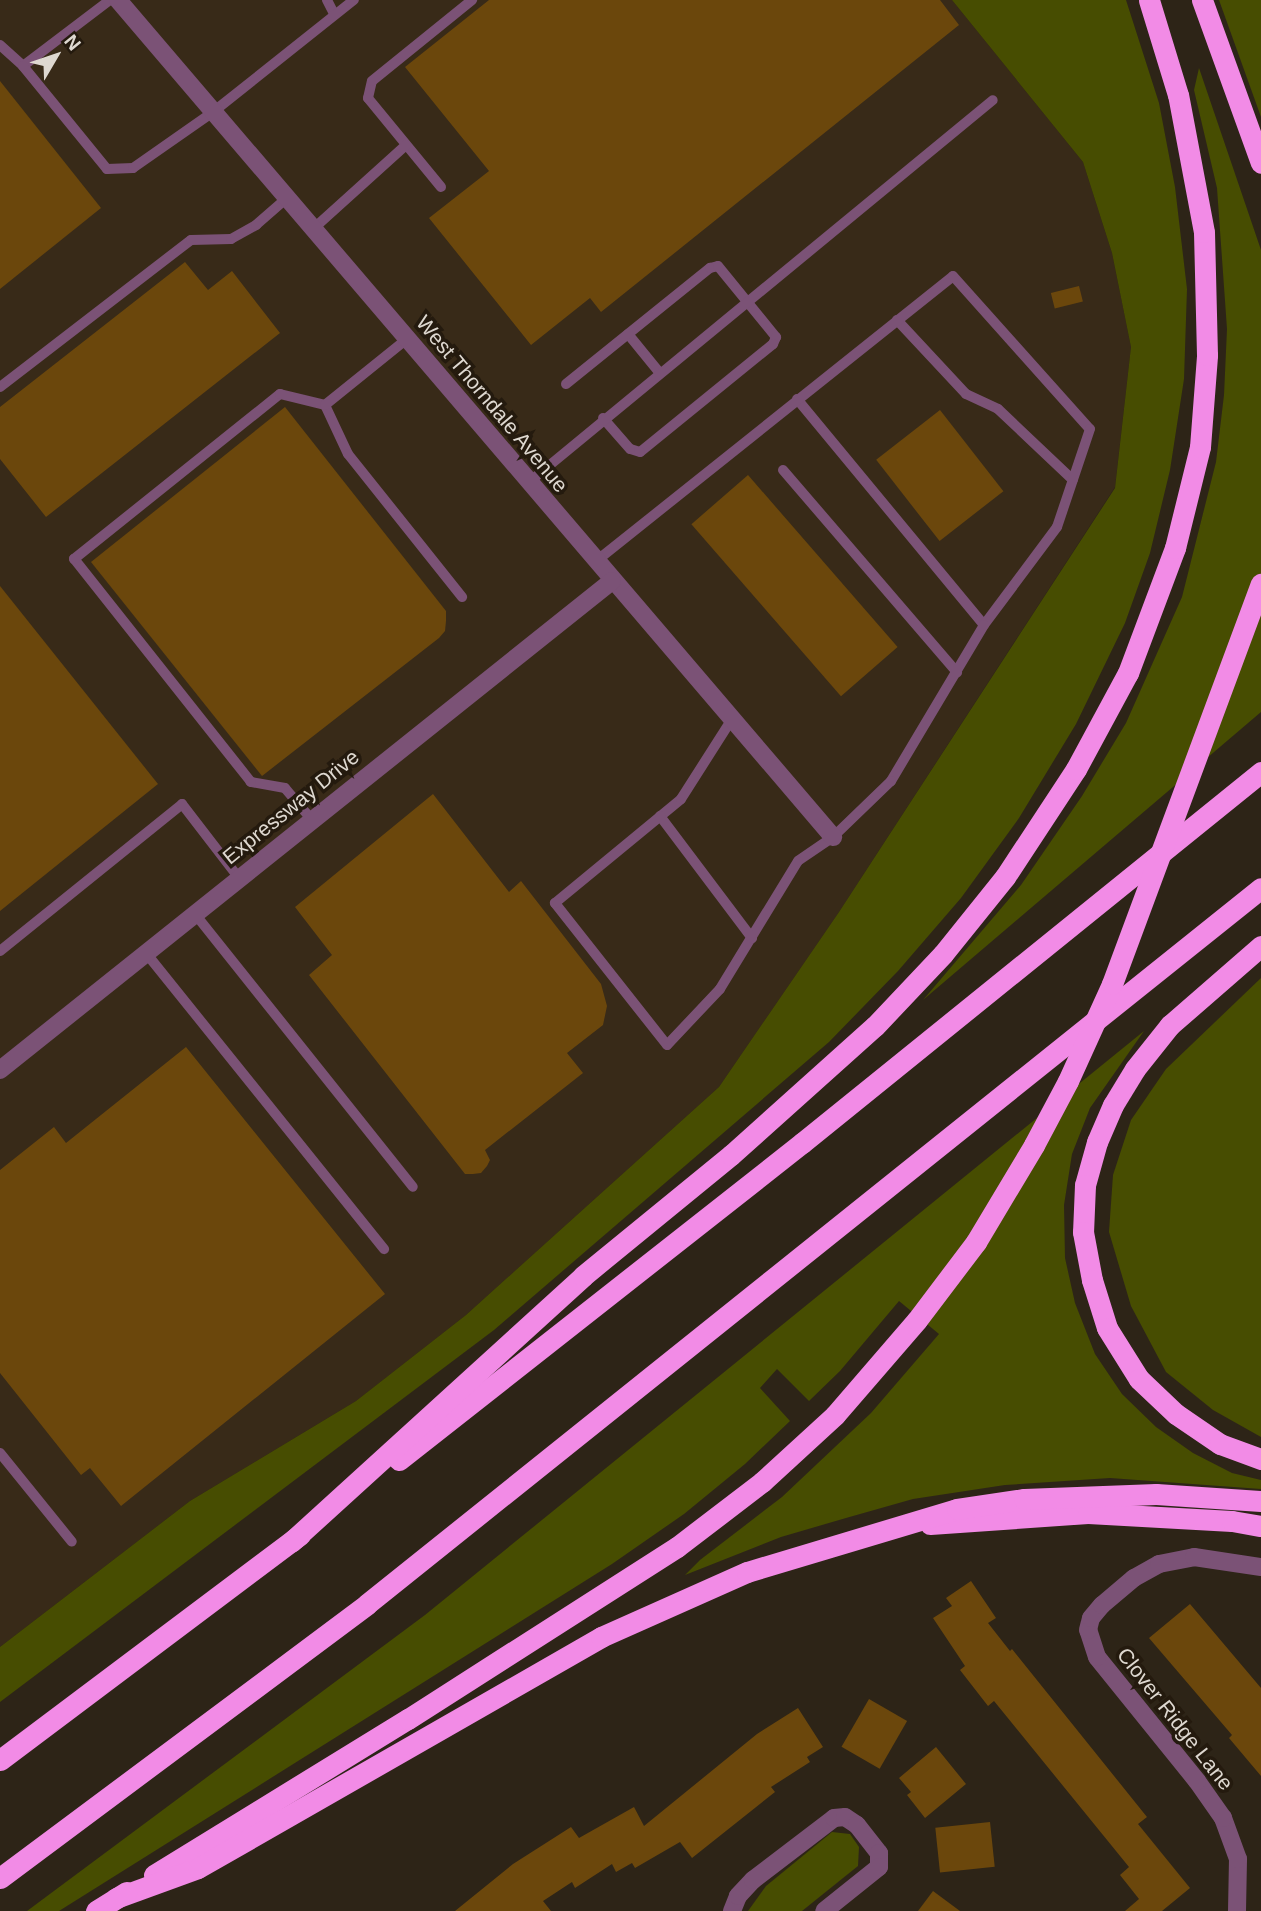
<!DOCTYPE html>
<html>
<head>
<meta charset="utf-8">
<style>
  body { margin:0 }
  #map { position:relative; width:1261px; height:1911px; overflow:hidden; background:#2d2417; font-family:Arial,sans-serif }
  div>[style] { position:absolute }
  .built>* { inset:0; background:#382a18 }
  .green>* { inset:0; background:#474d01 }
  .building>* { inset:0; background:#6b470c; transform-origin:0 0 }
  .service>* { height:10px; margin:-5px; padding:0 5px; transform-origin:5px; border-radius:5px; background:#7b5276 }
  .minor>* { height:18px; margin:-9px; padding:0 9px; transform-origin:9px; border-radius:9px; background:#7b5276 }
  .motorway>* { height:21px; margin:-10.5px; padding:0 10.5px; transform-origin:10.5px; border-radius:10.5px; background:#f28be6 }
  .motorway-bridge>* { height:21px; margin:-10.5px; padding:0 10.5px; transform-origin:10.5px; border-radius:10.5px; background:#f28be6 }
  span { translate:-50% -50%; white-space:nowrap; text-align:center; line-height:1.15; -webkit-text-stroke:7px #241a0e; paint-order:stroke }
  .street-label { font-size:21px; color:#ded8d0 }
  .north { position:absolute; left:21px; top:21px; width:70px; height:70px; -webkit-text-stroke:5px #241a0e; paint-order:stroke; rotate:51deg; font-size:19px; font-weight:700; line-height:28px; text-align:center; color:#ded8d0 }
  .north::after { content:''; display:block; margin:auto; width:24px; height:32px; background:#ded8d0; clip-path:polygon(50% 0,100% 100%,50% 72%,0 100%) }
</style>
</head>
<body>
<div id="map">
  <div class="built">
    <div style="clip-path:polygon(0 0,952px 0,1083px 162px,1112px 253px,1131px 347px,1115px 487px,839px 912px,719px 1087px,466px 1315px,356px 1401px,190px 1501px,0 1647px)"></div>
  </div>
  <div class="green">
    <div style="clip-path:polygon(952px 0,1126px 0,1159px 103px,1175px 187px,1187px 289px,1184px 379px,1170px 470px,1150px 553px,1125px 623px,1076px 724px,1019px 818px,961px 898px,898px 971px,829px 1042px,494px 1330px,0 1702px,0 1647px,190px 1501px,356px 1401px,466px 1315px,719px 1087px,839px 912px,1115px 488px,1131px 347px,1112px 253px,1083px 162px)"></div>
    <div style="clip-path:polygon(1219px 0,1261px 0,1261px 117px)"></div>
    <div style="clip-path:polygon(1199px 68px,1261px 250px,1261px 712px,923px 1000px,1021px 885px,1082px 796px,1126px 723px,1182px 597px,1216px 462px,1224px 395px,1227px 329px,1217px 188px,1194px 90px)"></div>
    <div style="clip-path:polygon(1261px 978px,1261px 1437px,1213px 1410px,1166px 1372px,1131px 1306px,1109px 1232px,1113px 1175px,1131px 1120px,1166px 1069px)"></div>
    <div style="clip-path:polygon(1144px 1031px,1090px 1108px,1072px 1154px,1064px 1205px,1065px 1258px,1075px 1303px,1095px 1354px,1122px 1394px,1156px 1427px,1193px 1453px,1232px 1473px,1261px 1480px,1261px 1489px,1110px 1478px,1005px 1485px,913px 1499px,846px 1518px,781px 1537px,685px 1575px,700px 1560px,782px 1497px,871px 1413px,939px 1334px,899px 1301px,840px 1371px,809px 1401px,777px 1369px,760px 1388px,790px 1421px,745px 1464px,684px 1514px,612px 1564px,59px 1911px,27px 1911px,425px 1615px)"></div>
    <div style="clip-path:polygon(832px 1832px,850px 1834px,859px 1847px,858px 1866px,802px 1911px,748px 1911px,766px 1886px)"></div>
  </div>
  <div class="building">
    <div style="clip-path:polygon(489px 0,940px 0,959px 25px,601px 312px,590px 298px,531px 345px,429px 218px,489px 171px,405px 67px)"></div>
    <div style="clip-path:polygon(0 81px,101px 208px,0 289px)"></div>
    <div style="clip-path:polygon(185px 262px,208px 290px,232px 271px,280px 333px,46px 517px,0 459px,0 407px)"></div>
    <div style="left:1079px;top:286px;width:16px;height:29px;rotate:76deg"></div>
    <div style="clip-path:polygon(285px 407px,446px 611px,446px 621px,445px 631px,439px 638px,262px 776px,91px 562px)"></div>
    <div style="left:940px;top:410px;width:103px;height:81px;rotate:52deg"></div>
    <div style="left:748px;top:475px;width:228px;height:75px;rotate:49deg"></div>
    <div style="clip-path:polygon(0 586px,158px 784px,0 911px)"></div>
    <div style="clip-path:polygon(433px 794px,509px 892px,521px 881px,601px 984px,607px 1006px,603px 1025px,567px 1053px,583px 1073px,485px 1150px,490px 1160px,487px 1166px,481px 1173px,473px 1174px,465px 1174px,309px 975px,332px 955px,295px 907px)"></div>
    <div style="clip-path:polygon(186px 1047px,385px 1294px,121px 1506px,90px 1468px,81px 1475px,0 1373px,0 1170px,54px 1127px,66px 1143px)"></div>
    <div style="clip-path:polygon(971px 1581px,996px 1618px,988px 1623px,1010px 1651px,1012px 1649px,1147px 1817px,1138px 1824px,1190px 1888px,1162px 1911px,1125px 1911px,1139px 1899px,1120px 1875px,1129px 1867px,994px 1701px,988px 1706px,960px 1670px,965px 1666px,933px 1618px,952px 1606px,946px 1598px)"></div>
    <div style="clip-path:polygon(1190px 1604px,1261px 1688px,1261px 1776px,1229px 1738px,1232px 1735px,1149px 1638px)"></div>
    <div style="left:869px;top:1699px;width:44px;height:55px;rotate:30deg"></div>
    <div style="clip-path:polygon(798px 1708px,823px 1747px,807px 1757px,810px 1762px,771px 1787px,775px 1792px,692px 1858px,680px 1842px,635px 1868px,632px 1863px,616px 1872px,612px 1864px,575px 1888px,572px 1882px,543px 1901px,551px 1911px,455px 1911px,513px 1864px,571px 1827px,579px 1838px,634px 1807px,644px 1826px,757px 1734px)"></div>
    <div style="clip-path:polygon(936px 1747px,966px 1784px,925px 1818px,907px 1795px,911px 1792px,899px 1778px)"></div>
    <div style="left:990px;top:1822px;width:45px;height:55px;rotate:84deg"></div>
    <div style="clip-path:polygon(933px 1891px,960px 1911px,918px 1911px)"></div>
  </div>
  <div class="service">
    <div style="left:327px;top:0;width:16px;rotate:63deg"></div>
    <div style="left:0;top:45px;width:31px;rotate:42deg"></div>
    <div style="left:23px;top:66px;width:109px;rotate:-37.2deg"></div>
    <div style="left:23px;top:66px;width:133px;rotate:50.8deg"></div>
    <div style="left:107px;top:169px;width:26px;rotate:-2deg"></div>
    <div style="left:133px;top:168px;width:98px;rotate:-35deg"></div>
    <div style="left:213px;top:112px;width:180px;rotate:-38.5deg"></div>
    <div style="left:441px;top:187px;width:115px;rotate:-129.4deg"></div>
    <div style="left:368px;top:98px;width:17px;rotate:-77deg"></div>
    <div style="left:372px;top:81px;width:129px;rotate:-39deg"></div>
    <div style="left:313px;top:229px;width:125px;rotate:-42.1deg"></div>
    <div style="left:897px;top:320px;width:101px;rotate:47deg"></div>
    <div style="left:966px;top:394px;width:35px;rotate:25deg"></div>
    <div style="left:998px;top:409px;width:103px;rotate:43.4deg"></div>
    <div style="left:628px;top:334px;width:49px;rotate:50.8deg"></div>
    <div style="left:566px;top:384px;width:185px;rotate:-38.9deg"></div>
    <div style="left:710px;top:268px;width:8px;rotate:-14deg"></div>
    <div style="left:718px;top:266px;width:92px;rotate:50.8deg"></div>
    <div style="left:776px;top:337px;width:8px;rotate:113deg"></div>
    <div style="left:773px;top:344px;width:171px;rotate:140.9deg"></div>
    <div style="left:640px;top:452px;width:10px;rotate:-163deg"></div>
    <div style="left:630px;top:449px;width:41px;rotate:-131.1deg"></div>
    <div style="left:0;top:387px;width:241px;rotate:-37.6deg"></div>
    <div style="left:191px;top:240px;width:40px;rotate:-1.4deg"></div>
    <div style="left:231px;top:239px;width:29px;rotate:-29deg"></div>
    <div style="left:256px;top:225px;width:41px;rotate:-41.1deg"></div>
    <div style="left:797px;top:399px;width:293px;rotate:50.4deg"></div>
    <div style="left:325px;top:405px;width:54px;rotate:64.9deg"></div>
    <div style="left:348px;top:454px;width:183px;rotate:51.4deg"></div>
    <div style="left:783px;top:470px;width:267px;rotate:49.3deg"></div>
    <div style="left:528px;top:483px;width:602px;rotate:-39.48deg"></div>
    <div style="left:595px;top:562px;width:458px;rotate:-38.6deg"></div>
    <div style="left:953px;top:276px;width:205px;rotate:48.2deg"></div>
    <div style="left:1090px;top:429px;width:103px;rotate:108.6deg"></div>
    <div style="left:1057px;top:527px;width:122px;rotate:126.7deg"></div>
    <div style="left:984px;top:625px;width:182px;rotate:120.8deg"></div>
    <div style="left:891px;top:781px;width:81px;rotate:136deg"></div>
    <div style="left:833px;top:837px;width:42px;rotate:145.6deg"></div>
    <div style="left:798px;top:861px;width:150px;rotate:121.4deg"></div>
    <div style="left:720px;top:989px;width:77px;rotate:133.4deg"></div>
    <div style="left:667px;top:1045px;width:181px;rotate:-128.3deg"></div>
    <div style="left:555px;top:903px;width:163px;rotate:-39.5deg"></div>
    <div style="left:681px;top:799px;width:95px;rotate:-57.5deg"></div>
    <div style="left:660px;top:816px;width:153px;rotate:53deg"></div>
    <div style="left:312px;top:820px;width:42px;rotate:-130.2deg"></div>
    <div style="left:285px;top:788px;width:35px;rotate:-170deg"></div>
    <div style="left:251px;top:782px;width:285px;rotate:-128.4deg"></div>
    <div style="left:74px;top:559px;width:264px;rotate:-38.7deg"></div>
    <div style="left:280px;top:394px;width:46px;rotate:13.7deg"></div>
    <div style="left:325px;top:405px;width:107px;rotate:-38.9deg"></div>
    <div style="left:195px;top:914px;width:349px;rotate:51.4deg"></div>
    <div style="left:0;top:951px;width:234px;rotate:-38.9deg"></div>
    <div style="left:182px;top:804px;width:93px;rotate:52.4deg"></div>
    <div style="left:146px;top:953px;width:380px;rotate:51.2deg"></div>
    <div style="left:0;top:1453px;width:114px;rotate:51deg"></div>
  </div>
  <div class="minor">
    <div style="left:118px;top:0;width:1101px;rotate:49.49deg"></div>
    <div style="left:0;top:1070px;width:783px;rotate:-38.63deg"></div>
    <div style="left:732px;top:1911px;width:16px;rotate:-68deg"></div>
    <div style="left:738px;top:1896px;width:22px;rotate:-47deg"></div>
    <div style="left:753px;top:1880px;width:102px;rotate:-37.4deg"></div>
    <div style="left:834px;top:1818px;width:11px;rotate:-5deg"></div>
    <div style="left:845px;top:1817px;width:14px;rotate:34deg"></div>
    <div style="left:857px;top:1825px;width:36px;rotate:52deg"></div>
    <div style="left:879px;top:1853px;width:14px;rotate:90deg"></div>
    <div style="left:879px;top:1867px;width:70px;rotate:141.3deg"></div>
    <div style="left:1237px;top:1911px;width:52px;rotate:-88.9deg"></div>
    <div style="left:1238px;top:1859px;width:44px;rotate:-110.1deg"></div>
    <div style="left:1223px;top:1818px;width:45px;rotate:-125.1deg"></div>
    <div style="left:1197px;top:1781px;width:159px;rotate:-128.9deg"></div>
    <div style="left:1097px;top:1657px;width:28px;rotate:-108deg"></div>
    <div style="left:1088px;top:1630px;width:12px;rotate:-76deg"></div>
    <div style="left:1091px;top:1618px;width:17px;rotate:-50deg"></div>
    <div style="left:1102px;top:1605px;width:42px;rotate:-40.2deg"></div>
    <div style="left:1134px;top:1578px;width:29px;rotate:-29deg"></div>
    <div style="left:1159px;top:1564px;width:36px;rotate:-11deg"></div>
    <div style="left:1194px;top:1557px;width:68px;rotate:8.5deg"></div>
  </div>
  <div class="motorway">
    <div style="left:1202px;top:0;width:173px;rotate:70.1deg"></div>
    <div style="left:1261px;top:946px;width:121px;rotate:139deg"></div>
    <div style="left:1170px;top:1025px;width:56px;rotate:128.5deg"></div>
    <div style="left:1135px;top:1069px;width:42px;rotate:121.4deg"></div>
    <div style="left:1113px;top:1105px;width:40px;rotate:113.4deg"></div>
    <div style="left:1097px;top:1142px;width:45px;rotate:105.6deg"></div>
    <div style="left:1085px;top:1185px;width:47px;rotate:92.4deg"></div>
    <div style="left:1083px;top:1232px;width:49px;rotate:79.4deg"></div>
    <div style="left:1092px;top:1280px;width:50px;rotate:72.6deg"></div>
    <div style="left:1107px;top:1328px;width:60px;rotate:57.9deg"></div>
    <div style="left:1139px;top:1379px;width:51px;rotate:43.4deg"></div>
    <div style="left:1176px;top:1414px;width:53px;rotate:34.3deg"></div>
    <div style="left:1220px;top:1444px;width:44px;rotate:20.1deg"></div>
    <div style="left:399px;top:1460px;width:513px;rotate:-38.19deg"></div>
    <div style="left:802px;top:1143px;width:590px;rotate:-38.95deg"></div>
    <div style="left:930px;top:1524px;width:158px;rotate:-4deg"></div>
    <div style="left:1088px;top:1513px;width:144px;rotate:3.2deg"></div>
    <div style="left:1232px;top:1521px;width:29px;rotate:10deg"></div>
    <div style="left:291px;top:1542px;width:395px;rotate:-42.3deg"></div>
    <div style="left:583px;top:1276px;width:191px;rotate:-39.3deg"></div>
    <div style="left:731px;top:1155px;width:193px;rotate:-41.9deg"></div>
    <div style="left:875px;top:1026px;width:99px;rotate:-46.6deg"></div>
    <div style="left:943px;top:954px;width:99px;rotate:-51.2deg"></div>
    <div style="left:1005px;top:877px;width:129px;rotate:-56.7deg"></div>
    <div style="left:1076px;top:769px;width:109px;rotate:-61.6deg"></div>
    <div style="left:1128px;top:673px;width:134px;rotate:-69.4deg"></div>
    <div style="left:1175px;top:548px;width:104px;rotate:-76.1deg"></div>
    <div style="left:1200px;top:447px;width:92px;rotate:-85.6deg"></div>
    <div style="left:1207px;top:355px;width:123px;rotate:-91.4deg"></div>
    <div style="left:1204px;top:232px;width:139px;rotate:-100.7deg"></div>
    <div style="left:1178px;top:95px;width:99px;rotate:-107deg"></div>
    <div style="left:0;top:1760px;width:375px;rotate:-36.9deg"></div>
    <div style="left:154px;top:1875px;width:298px;rotate:-31.6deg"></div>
    <div style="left:408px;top:1719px;width:319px;rotate:-32.6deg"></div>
    <div style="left:677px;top:1547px;width:107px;rotate:-37.4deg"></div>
    <div style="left:762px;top:1482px;width:99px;rotate:-42.5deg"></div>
    <div style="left:835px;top:1415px;width:125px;rotate:-49.2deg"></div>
    <div style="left:0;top:1878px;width:458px;rotate:-36.7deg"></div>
    <div style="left:367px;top:1604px;width:1145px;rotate:-38.69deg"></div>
    <div style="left:116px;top:1898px;width:87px;rotate:-20.1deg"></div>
    <div style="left:198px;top:1868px;width:465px;rotate:-29.8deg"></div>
    <div style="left:601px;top:1637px;width:160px;rotate:-24deg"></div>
    <div style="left:747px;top:1572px;width:219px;rotate:-16.7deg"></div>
    <div style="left:957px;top:1509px;width:68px;rotate:-8.5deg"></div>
    <div style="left:1024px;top:1499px;width:132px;rotate:-2.2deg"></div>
    <div style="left:1156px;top:1494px;width:105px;rotate:3.8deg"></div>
    <div style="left:96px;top:1911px;width:36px;rotate:-32deg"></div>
  </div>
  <div class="motorway-bridge">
    <div style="left:917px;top:1320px;width:98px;rotate:-52.9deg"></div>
    <div style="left:976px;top:1242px;width:113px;rotate:-59.1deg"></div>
    <div style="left:1034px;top:1145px;width:72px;rotate:-62deg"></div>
    <div style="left:1068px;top:1081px;width:107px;rotate:-65.6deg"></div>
    <div style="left:1112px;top:984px;width:427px;rotate:-69.6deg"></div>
  </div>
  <div class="street-label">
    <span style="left:492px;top:404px;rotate:50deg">West Thorndale Avenue</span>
    <span style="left:291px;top:807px;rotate:-39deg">Expressway Drive</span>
    <span style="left:1175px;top:1719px;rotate:52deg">Clover Ridge Lane</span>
  </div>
  <div class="north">N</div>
</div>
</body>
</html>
